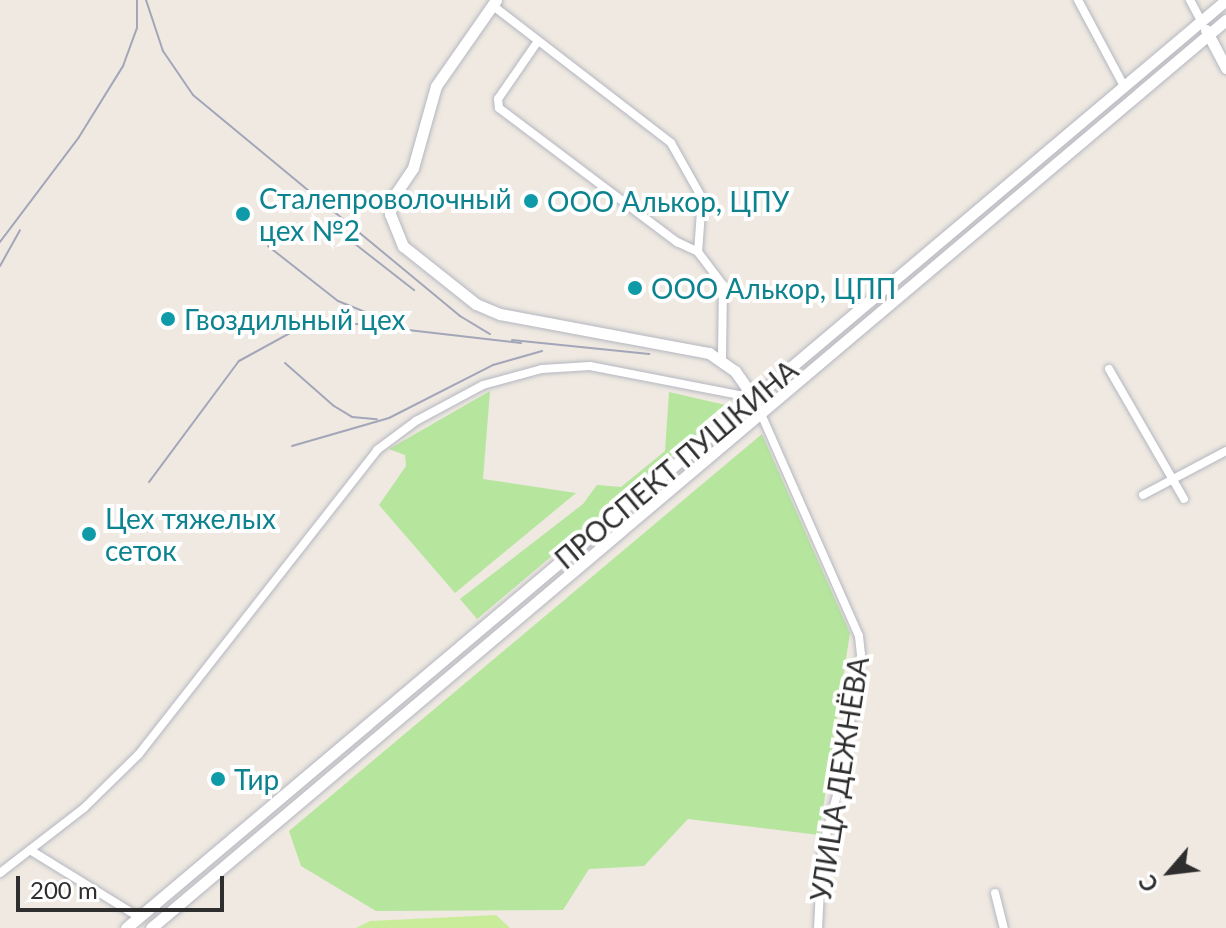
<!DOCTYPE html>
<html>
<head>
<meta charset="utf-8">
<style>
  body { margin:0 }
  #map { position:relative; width:1226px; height:928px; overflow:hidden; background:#efe9e1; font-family:Lato,sans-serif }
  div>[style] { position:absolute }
  .green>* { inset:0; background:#b6e59e }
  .pitch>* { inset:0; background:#c9ec9a }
  .roads { filter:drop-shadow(0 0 2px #b4b7c1) drop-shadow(0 0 2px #b4b7c1) }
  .street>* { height:8px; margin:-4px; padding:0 4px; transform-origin:4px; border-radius:4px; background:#fff }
  .secondary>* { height:11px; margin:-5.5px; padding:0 5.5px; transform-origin:5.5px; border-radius:5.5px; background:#fff }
  .rail>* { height:2px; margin:-1px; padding:0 1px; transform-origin:1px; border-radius:1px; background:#a3a6b8 }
  .dots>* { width:22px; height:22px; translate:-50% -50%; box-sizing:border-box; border:4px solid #fff; border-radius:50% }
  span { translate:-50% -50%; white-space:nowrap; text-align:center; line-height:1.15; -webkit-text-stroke:8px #fff; paint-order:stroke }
  .culture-label { font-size:28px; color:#0d838f }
  .left { translate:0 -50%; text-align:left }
  .street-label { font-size:28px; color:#2e2e2e }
  .north { position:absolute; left:1130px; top:832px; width:80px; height:80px; -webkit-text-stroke:6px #fff; paint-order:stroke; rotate:242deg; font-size:22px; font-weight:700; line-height:32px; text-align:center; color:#2e2e2e }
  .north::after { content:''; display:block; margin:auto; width:28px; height:36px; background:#2e2e2e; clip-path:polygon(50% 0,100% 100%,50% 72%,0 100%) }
  .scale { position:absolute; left:16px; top:876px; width:208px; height:36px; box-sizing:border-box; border:4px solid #2e2e2e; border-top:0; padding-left:10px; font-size:24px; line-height:28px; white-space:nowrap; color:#2e2e2e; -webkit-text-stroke:6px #fff; paint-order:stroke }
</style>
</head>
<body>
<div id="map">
  <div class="green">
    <div style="clip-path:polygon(490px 391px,483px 479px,576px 493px,455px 593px,379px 505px,406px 466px,405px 455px,389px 449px)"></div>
    <div style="clip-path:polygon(669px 392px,730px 406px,477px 619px,460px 599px,583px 504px,597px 485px,621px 487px,665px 451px)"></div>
    <div style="clip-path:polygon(762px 434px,850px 633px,819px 835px,688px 819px,644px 866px,589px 869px,563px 910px,376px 911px,301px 866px,289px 831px)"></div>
  </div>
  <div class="pitch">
    <div style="clip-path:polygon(496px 915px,510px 928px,356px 928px,370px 921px)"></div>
  </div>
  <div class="roads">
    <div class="street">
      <div style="left:1078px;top:0;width:98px;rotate:61.9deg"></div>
      <div style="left:1190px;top:0;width:24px;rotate:62deg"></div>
      <div style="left:492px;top:5px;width:226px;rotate:37.6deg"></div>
      <div style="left:671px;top:143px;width:63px;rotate:60.6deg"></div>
      <div style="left:702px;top:198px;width:54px;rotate:94.2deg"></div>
      <div style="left:538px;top:41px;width:70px;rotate:124.6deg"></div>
      <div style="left:498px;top:99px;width:9px;rotate:84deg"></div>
      <div style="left:499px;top:108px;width:223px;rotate:37deg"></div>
      <div style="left:677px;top:242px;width:23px;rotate:25deg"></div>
      <div style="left:698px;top:252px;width:41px;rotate:52.9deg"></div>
      <div style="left:723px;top:285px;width:74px;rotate:90.8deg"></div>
      <div style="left:1109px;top:369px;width:150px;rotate:60deg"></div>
      <div style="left:1143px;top:495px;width:94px;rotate:-27.9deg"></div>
      <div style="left:30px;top:850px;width:128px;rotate:31.6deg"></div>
      <div style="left:0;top:873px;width:106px;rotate:-37.7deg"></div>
      <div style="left:84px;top:808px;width:77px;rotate:-44.5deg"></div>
      <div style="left:139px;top:754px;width:386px;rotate:-51.9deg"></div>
      <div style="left:377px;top:450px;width:49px;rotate:-36.6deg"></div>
      <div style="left:416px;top:421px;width:76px;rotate:-28.2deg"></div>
      <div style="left:483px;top:385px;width:61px;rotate:-15.2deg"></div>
      <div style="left:542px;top:369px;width:48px;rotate:-3.6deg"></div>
      <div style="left:590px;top:366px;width:167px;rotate:11deg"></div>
      <div style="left:754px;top:398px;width:260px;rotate:66.2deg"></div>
      <div style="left:859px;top:636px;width:19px;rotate:84deg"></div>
      <div style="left:861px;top:655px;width:131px;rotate:99.2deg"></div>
      <div style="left:840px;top:784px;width:68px;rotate:105.3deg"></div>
      <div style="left:822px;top:850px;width:78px;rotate:92.9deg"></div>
      <div style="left:995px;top:893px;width:36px;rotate:76deg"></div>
    </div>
    <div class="secondary">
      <div style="left:496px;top:0;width:105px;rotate:124.9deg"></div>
      <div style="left:436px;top:86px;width:85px;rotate:105.7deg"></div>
      <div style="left:413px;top:168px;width:37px;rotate:124deg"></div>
      <div style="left:392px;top:199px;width:15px;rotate:98deg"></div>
      <div style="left:390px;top:214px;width:35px;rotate:68deg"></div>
      <div style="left:403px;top:246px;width:93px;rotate:38.5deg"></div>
      <div style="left:476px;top:304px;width:26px;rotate:23deg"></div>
      <div style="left:500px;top:314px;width:213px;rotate:10.6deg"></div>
      <div style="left:709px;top:353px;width:32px;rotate:35deg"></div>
      <div style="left:735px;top:371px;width:33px;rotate:55deg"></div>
      <div style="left:1206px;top:30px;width:43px;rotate:62.2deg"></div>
      <div style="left:126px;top:928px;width:1439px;rotate:-40.15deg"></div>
      <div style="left:151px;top:928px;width:1407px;rotate:-40.19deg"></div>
    </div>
  </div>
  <div class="rail">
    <div style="left:146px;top:0;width:54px;rotate:71.6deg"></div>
    <div style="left:163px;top:51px;width:53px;rotate:55.7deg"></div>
    <div style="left:193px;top:95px;width:347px;rotate:39.6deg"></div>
    <div style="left:460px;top:316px;width:35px;rotate:31deg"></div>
    <div style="left:341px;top:233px;width:93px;rotate:38deg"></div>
    <div style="left:0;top:242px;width:131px;rotate:-53deg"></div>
    <div style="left:79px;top:137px;width:84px;rotate:-58.2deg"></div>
    <div style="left:123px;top:66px;width:40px;rotate:-69.8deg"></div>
    <div style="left:137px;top:28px;width:28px;rotate:-90deg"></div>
    <div style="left:268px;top:246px;width:89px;rotate:38.2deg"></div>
    <div style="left:338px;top:301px;width:51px;rotate:22deg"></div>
    <div style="left:0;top:266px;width:41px;rotate:-60.9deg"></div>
    <div style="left:512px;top:340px;width:138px;rotate:5.8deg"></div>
    <div style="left:285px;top:363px;width:65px;rotate:41.3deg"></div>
    <div style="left:334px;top:406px;width:21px;rotate:31deg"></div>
    <div style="left:352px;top:417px;width:25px;rotate:5deg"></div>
    <div style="left:292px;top:446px;width:101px;rotate:-16.1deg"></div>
    <div style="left:389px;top:418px;width:117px;rotate:-27deg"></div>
    <div style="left:493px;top:365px;width:51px;rotate:-15.9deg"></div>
    <div style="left:149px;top:482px;width:151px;rotate:-53.4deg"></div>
    <div style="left:239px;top:361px;width:71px;rotate:-28.7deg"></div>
    <div style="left:301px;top:327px;width:55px;rotate:-3.1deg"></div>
    <div style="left:356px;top:324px;width:166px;rotate:6.6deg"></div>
  </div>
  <div class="dots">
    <div style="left:531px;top:201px;background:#0f9aa8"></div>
    <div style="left:243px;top:214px;background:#0f9aa8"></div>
    <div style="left:635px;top:288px;background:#0f9aa8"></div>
    <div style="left:168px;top:319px;background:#0f9aa8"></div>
    <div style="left:89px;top:534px;background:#0f9aa8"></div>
    <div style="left:218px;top:779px;background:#0f9aa8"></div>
  </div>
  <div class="culture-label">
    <span class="left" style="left:259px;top:214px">Сталепроволочный<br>цех №2</span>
    <span class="left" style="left:547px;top:201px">ООО Алькор, ЦПУ</span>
    <span class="left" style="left:651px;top:288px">ООО Алькор, ЦПП</span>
    <span class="left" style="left:184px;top:319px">Гвоздильный цех</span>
    <span class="left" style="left:105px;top:534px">Цех тяжелых<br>сеток</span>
    <span class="left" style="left:234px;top:779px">Тир</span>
  </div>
  <div class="street-label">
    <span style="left:676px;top:464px;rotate:-40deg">ПРОСПЕКТ ПУШКИНА</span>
    <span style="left:839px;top:779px;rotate:-81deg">УЛИЦА ДЕЖНЁВА</span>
  </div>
  <div class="north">С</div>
  <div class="scale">200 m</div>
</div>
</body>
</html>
